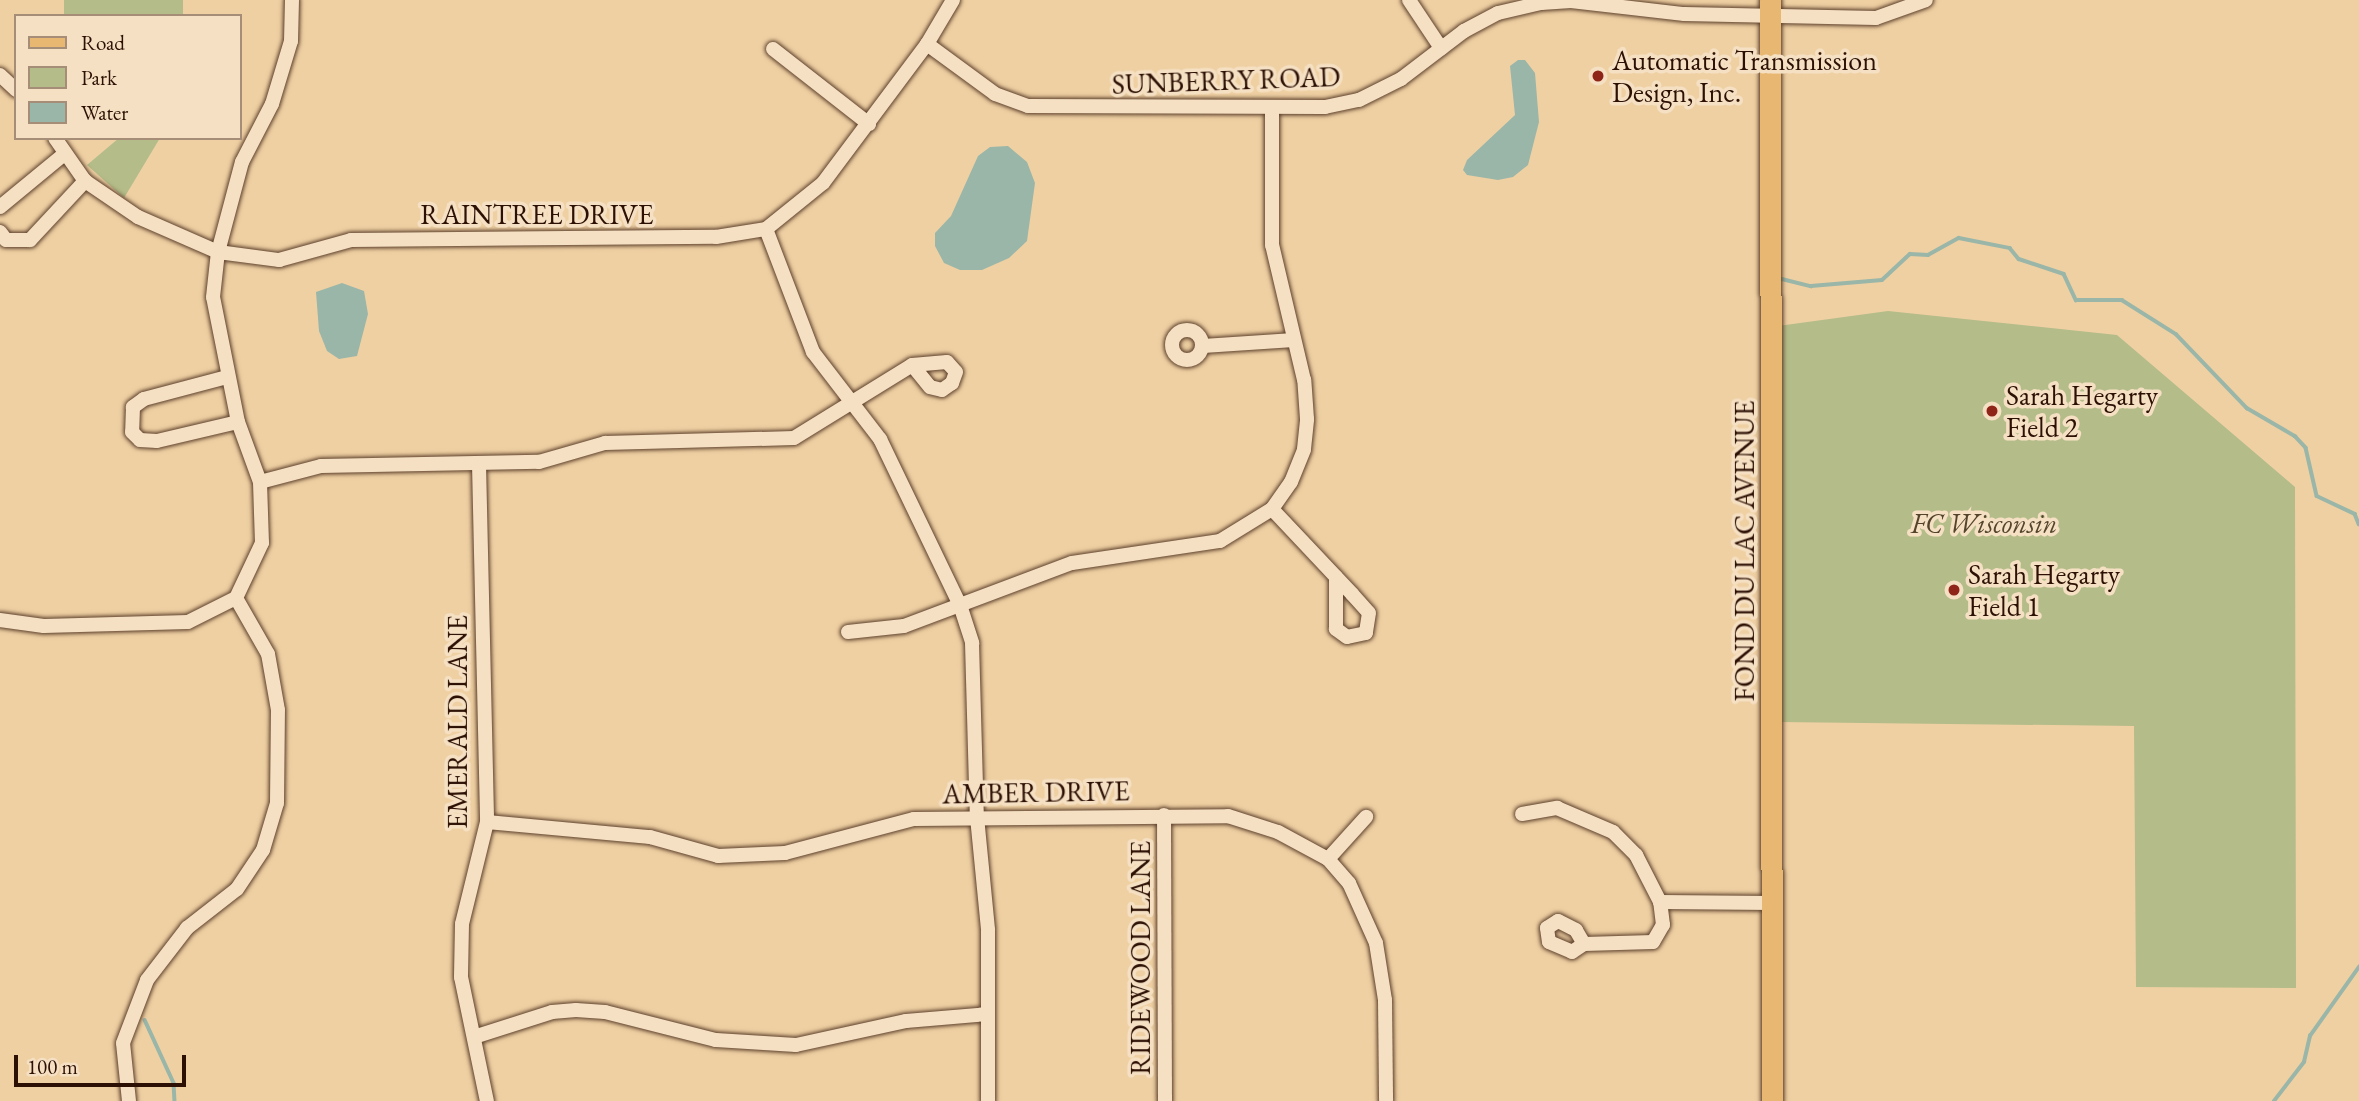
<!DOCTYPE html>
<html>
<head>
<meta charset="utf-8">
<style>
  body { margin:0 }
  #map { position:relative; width:2359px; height:1101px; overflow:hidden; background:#efd0a3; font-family:"EB Garamond",serif }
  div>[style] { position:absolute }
  .green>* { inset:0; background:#b4bc89; transform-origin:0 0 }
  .water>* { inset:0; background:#9ab6a8 }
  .stream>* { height:3.5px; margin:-1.75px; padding:0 1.75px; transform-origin:1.75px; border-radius:1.75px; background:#9ab6a8 }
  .roads { filter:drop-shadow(0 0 2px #5d402c) drop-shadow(0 0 2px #5d402c) }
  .minor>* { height:14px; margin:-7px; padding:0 7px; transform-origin:7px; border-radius:7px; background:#f5e0c3 }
  .minor>.ring { margin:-7px; padding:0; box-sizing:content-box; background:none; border:14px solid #f5e0c3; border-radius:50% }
  .primary>* { height:21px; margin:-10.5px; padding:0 10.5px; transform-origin:10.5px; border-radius:10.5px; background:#e8b872 }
  .dots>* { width:19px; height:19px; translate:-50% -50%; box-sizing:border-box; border:4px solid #f5e0c3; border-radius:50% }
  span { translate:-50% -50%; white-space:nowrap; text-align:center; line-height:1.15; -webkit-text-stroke:7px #f5e0c3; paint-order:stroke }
  .poi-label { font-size:28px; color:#2c1004 }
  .left { translate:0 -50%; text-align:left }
  .street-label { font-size:28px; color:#2c1004 }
  .park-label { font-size:28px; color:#55442c; font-style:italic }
  .legend { position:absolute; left:14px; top:14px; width:228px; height:126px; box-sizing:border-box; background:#f5e0c3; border:2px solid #a58d77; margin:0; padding:9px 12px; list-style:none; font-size:21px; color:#2c1004 }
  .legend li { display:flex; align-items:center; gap:14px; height:35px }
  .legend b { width:35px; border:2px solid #a58d77 }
  .scale { position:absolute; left:14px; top:1055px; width:172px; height:32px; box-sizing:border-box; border:4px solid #2c1004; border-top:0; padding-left:9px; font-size:21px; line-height:24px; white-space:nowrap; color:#2c1004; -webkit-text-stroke:5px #f5e0c3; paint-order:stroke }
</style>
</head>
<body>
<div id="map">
  <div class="green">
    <div style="left:64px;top:0;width:119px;height:22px"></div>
    <div style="clip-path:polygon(119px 138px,160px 138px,124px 198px,87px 165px)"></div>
    <div style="clip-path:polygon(1888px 311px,2117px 335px,2295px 487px,2296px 988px,2136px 987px,2134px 726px,1772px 722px,1771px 327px)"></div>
  </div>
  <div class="water">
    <div style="clip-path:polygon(1518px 60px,1525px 60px,1535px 73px,1539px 122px,1528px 165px,1513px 177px,1498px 180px,1467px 175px,1463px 170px,1467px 160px,1515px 115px,1510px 66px)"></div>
    <div style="clip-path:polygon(1008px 146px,1027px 162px,1035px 183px,1027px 241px,1009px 258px,982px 270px,960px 270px,944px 263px,935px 246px,935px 233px,951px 216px,978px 156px,990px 147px)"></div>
    <div style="clip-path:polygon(342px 283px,364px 291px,368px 314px,357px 356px,339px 359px,327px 351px,319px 331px,316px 292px)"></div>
  </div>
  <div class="stream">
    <div style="left:1782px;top:279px;width:30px;rotate:14deg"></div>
    <div style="left:1811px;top:286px;width:71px;rotate:-4.8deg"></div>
    <div style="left:1882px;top:280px;width:38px;rotate:-43deg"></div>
    <div style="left:1910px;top:254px;width:18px;rotate:3deg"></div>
    <div style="left:1928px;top:255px;width:35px;rotate:-29deg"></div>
    <div style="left:1959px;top:238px;width:52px;rotate:11.1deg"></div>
    <div style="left:2010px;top:248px;width:14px;rotate:51deg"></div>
    <div style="left:2019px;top:259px;width:47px;rotate:18.4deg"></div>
    <div style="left:2064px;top:274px;width:29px;rotate:65deg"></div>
    <div style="left:2076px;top:300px;width:46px"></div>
    <div style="left:2122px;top:300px;width:64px;rotate:32.2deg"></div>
    <div style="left:2176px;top:334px;width:103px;rotate:46.2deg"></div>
    <div style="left:2247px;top:408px;width:56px;rotate:30.3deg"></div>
    <div style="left:2295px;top:436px;width:16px;rotate:47deg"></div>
    <div style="left:2306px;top:448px;width:49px;rotate:77.1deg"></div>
    <div style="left:2317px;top:496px;width:42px;rotate:25.3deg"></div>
    <div style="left:2355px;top:514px;width:11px;rotate:68deg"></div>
    <div style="left:145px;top:1020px;width:69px;rotate:65.3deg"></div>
    <div style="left:174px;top:1083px;width:18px;rotate:87deg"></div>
    <div style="left:2274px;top:1101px;width:49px;rotate:-52.4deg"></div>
    <div style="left:2304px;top:1062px;width:27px;rotate:-77deg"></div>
    <div style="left:2310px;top:1036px;width:85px;rotate:-54.6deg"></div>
  </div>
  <div class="roads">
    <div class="minor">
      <div style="left:1409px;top:0;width:58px;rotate:56.3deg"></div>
      <div style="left:927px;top:44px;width:84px;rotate:36.3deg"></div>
      <div style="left:995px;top:94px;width:35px;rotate:20deg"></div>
      <div style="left:1028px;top:106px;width:297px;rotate:0.2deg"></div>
      <div style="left:1325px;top:107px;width:35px;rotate:-12deg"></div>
      <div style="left:1359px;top:100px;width:47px;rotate:-26.6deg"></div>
      <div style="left:1401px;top:79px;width:79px;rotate:-37.3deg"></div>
      <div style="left:1464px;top:31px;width:38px;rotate:-28deg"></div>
      <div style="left:1498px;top:13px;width:44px;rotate:-13.1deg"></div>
      <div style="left:1541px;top:3px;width:30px;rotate:-4deg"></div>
      <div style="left:1571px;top:1px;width:114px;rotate:6.6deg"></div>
      <div style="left:1684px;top:14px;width:192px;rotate:1.2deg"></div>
      <div style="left:1876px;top:18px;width:53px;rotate:-19.8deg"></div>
      <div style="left:773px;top:49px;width:122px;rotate:38deg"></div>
      <div style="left:0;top:75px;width:22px;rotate:43deg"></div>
      <div style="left:55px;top:138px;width:52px;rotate:55.1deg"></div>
      <div style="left:85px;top:181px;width:64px;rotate:34.2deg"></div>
      <div style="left:138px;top:217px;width:87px;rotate:23.6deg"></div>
      <div style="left:218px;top:252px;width:62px;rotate:7.5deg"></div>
      <div style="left:279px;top:260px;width:75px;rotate:-15.5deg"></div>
      <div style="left:351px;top:240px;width:365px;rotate:-0.5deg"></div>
      <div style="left:716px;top:237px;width:51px;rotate:-9.1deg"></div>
      <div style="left:766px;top:229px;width:73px;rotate:-38.9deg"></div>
      <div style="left:823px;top:183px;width:174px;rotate:-53.2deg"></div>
      <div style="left:927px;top:44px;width:51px;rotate:-59.4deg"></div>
      <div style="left:0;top:207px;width:82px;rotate:-39.5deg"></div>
      <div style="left:766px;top:229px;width:132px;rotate:69.1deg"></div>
      <div style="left:813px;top:352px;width:110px;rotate:52.4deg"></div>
      <div style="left:880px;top:439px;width:184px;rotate:64.3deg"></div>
      <div style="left:960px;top:605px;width:40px;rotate:72deg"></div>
      <div style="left:972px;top:643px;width:174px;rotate:88.4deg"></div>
      <div style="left:977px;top:817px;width:114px;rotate:84.4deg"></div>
      <div style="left:988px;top:930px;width:171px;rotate:90deg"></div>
      <div style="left:0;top:232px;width:10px;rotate:53deg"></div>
      <div style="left:6px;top:240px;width:24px"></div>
      <div style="left:30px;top:240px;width:81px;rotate:-47deg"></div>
      <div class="ring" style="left:1172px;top:330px;width:16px;height:16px"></div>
      <div style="left:1203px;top:346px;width:91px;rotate:-3.8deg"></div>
      <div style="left:227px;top:377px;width:86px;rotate:165.2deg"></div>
      <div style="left:144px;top:399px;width:14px;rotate:144deg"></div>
      <div style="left:133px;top:407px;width:25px;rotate:92deg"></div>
      <div style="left:132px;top:432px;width:11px;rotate:45deg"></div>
      <div style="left:140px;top:440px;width:17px;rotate:3deg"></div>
      <div style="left:157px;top:441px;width:83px;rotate:-13.2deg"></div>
      <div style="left:479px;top:464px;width:358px;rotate:88.7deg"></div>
      <div style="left:487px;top:822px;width:105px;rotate:103.8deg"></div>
      <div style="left:462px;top:924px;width:53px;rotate:91.1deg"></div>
      <div style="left:461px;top:977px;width:127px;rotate:78.2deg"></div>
      <div style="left:260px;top:482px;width:63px;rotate:-14.7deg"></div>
      <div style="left:321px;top:466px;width:218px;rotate:-1.1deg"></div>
      <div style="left:539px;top:462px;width:69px;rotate:-16.1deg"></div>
      <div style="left:605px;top:443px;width:189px;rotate:-1.5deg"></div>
      <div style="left:794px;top:438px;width:139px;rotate:-31.7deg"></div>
      <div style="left:912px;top:365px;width:35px;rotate:-5deg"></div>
      <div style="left:947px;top:362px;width:13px;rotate:48deg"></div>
      <div style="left:956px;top:372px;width:12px;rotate:110deg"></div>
      <div style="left:952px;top:383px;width:12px;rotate:145deg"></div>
      <div style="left:942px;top:390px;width:12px;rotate:-166deg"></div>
      <div style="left:930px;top:387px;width:28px;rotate:-129deg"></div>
      <div style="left:1272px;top:509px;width:117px;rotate:46.7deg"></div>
      <div style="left:1352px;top:594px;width:25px;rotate:48deg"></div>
      <div style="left:1369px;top:613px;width:20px;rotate:99deg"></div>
      <div style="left:1366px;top:633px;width:19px;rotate:168deg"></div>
      <div style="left:1347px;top:637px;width:14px;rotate:-144deg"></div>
      <div style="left:1336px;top:629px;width:52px;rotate:-90deg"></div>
      <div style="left:0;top:620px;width:44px;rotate:7.8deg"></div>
      <div style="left:44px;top:626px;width:144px;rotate:-1.6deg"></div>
      <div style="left:188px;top:622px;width:54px;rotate:-26.6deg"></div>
      <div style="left:236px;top:598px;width:61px;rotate:-64.7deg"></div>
      <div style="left:262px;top:543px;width:61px;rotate:-91.9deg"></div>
      <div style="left:260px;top:482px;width:64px;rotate:-110.1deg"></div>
      <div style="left:238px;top:422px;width:127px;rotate:-101.3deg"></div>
      <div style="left:213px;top:297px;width:45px;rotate:-83.7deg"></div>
      <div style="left:218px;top:252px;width:93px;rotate:-75.1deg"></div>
      <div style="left:242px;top:162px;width:65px;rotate:-62.7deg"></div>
      <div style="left:272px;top:104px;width:66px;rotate:-73.2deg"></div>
      <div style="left:291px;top:41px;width:41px;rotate:-88.6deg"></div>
      <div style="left:848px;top:632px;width:56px;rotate:-6.1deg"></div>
      <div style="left:904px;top:626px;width:179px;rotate:-20.6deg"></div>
      <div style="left:1072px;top:563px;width:150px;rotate:-8.5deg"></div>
      <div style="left:1220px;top:541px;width:61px;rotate:-31.6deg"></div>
      <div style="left:1272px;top:509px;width:33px;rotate:-55deg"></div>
      <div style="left:1291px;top:482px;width:35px;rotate:-68deg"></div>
      <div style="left:1304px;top:449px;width:30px;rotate:-84deg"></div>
      <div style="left:1307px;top:419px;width:39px;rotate:-94deg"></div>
      <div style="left:1304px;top:380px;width:139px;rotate:-103.3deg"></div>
      <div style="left:1272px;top:245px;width:137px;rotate:-90deg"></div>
      <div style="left:1522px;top:814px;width:36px;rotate:-10deg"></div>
      <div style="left:1557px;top:808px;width:61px;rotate:23.2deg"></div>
      <div style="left:1613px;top:832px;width:33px;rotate:45deg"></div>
      <div style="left:1636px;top:855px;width:53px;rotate:62.9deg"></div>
      <div style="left:1660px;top:902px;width:112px;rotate:0.5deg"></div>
      <div style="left:1164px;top:815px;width:286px;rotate:89.8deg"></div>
      <div style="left:487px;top:822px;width:164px;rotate:5.3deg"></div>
      <div style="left:650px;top:837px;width:71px;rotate:15.6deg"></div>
      <div style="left:718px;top:856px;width:67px;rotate:-2.6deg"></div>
      <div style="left:785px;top:853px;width:133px;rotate:-14.8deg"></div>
      <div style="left:914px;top:819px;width:314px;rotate:-0.5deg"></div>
      <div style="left:1228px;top:816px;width:52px;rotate:17.7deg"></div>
      <div style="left:1278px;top:832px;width:57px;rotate:28.4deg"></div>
      <div style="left:1328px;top:859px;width:32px;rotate:49deg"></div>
      <div style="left:1349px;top:883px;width:66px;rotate:65.8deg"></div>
      <div style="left:1376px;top:943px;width:58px;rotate:81deg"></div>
      <div style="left:1385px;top:1000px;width:101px;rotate:89.4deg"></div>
      <div style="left:1328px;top:859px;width:57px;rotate:-47.9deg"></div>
      <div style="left:1584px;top:944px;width:16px;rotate:-120deg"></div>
      <div style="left:1576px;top:930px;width:20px;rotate:-153deg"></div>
      <div style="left:1558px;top:921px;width:13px;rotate:148deg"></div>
      <div style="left:1547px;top:928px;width:14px;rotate:82deg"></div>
      <div style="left:1549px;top:942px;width:25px;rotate:23deg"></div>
      <div style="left:1572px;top:952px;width:14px;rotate:-34deg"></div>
      <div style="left:1584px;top:944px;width:69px;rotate:-1.7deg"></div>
      <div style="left:1653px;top:942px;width:20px;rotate:-60deg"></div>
      <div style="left:1663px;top:925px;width:23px;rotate:-97deg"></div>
      <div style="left:477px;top:1036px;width:79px;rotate:-17.7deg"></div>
      <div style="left:552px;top:1012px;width:24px;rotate:-5deg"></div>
      <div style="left:576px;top:1010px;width:29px;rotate:4deg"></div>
      <div style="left:605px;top:1012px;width:114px;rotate:14.2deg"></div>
      <div style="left:716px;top:1040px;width:80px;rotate:3.6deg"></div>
      <div style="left:796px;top:1045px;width:113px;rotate:-12.3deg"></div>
      <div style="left:906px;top:1021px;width:82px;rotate:-4.9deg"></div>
      <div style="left:129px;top:1101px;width:58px;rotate:-95.9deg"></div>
      <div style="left:123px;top:1043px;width:67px;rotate:-69.1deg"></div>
      <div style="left:147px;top:980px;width:66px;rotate:-52.4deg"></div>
      <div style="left:187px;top:928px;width:63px;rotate:-38deg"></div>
      <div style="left:237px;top:889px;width:47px;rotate:-56.3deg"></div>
      <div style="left:263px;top:850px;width:49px;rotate:-73.4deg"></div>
      <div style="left:277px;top:803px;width:93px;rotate:-89.4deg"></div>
      <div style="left:278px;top:710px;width:57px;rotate:-100.1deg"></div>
      <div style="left:268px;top:654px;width:64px;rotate:-119.7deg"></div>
    </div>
    <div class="primary">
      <div style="left:1770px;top:0;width:1101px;rotate:89.9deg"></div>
    </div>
  </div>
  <div class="dots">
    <div style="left:1598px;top:76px;background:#8f2418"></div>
    <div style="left:1992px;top:411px;background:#8f2418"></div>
    <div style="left:1954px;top:590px;background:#8f2418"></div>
  </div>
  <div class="poi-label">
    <span class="left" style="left:1612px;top:76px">Automatic Transmission<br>Design, Inc.</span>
    <span class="left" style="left:2006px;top:411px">Sarah Hegarty<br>Field 2</span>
    <span class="left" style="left:1968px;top:590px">Sarah Hegarty<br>Field 1</span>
  </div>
  <div class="street-label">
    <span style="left:1226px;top:80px;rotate:-2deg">SUNBERRY ROAD</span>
    <span style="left:537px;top:214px">RAINTREE DRIVE</span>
    <span style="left:1744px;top:551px;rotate:-90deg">FOND DU LAC AVENUE</span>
    <span style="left:457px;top:722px;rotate:-90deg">EMERALD LANE</span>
    <span style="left:1036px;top:792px;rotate:-1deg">AMBER DRIVE</span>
    <span style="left:1140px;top:958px;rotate:-90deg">RIDEWOOD LANE</span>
  </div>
  <div class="park-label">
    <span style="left:1984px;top:523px">FC Wisconsin</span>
  </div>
  <ul class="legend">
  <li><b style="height:9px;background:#e8b872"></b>Road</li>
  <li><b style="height:19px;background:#b4bc89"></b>Park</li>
  <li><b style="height:19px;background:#9ab6a8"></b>Water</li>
  </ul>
  <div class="scale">100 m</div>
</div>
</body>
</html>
